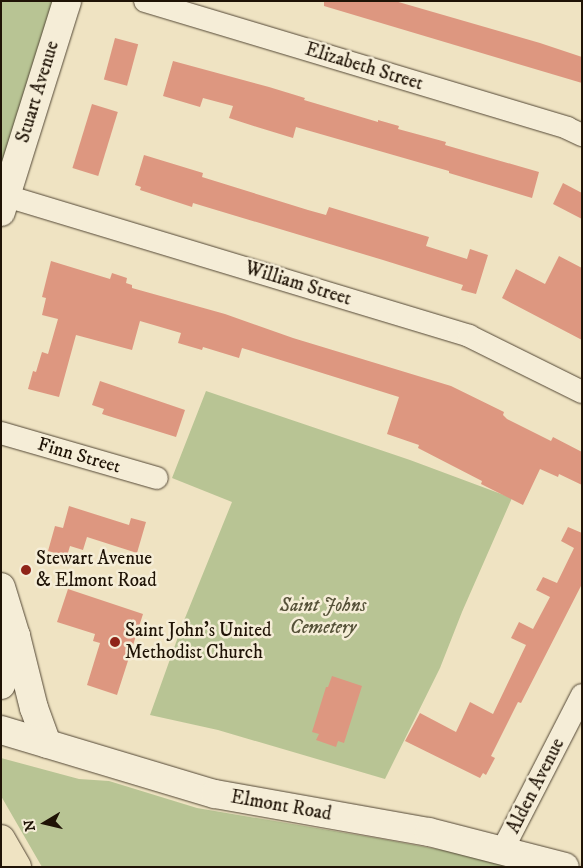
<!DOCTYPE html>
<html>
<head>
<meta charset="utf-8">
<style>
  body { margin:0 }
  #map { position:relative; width:583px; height:868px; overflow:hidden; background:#efe3c2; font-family:"IM FELL DW Pica",serif }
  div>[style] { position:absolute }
  .green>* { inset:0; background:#b8c494 }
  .building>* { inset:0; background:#dd9780; transform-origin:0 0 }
  .roads { filter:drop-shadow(0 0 1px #534735) drop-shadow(0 0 1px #534735) }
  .minor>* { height:22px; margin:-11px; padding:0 11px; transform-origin:11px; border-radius:11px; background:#f5edd7 }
  .tertiary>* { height:28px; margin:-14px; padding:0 14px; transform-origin:14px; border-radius:14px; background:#f5edd7 }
  .secondary>* { height:28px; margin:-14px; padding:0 14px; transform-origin:14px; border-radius:14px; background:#f5edd7 }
  .motorway>* { height:28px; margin:-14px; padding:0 14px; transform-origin:14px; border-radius:14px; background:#efe3c2 }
  .dots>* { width:14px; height:14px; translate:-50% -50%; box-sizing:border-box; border:2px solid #f5edd7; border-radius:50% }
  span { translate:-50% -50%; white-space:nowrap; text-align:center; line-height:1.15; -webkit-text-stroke:5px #f5edd7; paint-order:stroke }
  .street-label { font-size:19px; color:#1f1306 }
  .poi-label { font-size:19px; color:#1f1306 }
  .left { translate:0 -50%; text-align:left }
  .park-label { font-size:19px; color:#555138; font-style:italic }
  .frame { position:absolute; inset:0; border:2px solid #1f1306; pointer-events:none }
  .north { position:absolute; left:20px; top:798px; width:50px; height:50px; -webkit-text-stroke:4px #f5edd7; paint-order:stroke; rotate:261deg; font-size:14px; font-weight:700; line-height:20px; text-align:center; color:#1f1306 }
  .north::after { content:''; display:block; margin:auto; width:18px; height:22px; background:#1f1306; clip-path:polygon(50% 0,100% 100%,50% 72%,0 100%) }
</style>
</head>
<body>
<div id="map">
  <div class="green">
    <div style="clip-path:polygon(1px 1px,53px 1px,1px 173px)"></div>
    <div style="clip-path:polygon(206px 391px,410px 460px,512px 498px,462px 612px,440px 668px,385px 779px,218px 730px,150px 715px,183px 623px,232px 502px,172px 478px)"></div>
    <div style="clip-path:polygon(1px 758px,79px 779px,109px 781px,197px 808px,382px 839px,453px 852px,512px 867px,42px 867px,1px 796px)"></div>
  </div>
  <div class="building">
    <div style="clip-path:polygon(324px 1px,395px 1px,540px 43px,582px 57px,582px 83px,324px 6px)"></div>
    <div style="left:115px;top:38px;width:24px;height:43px;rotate:15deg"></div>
    <div style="clip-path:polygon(173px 61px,269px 87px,305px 98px,304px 100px,378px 122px,378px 120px,399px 126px,398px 129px,446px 142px,445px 145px,539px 172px,532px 198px,449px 173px,449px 171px,296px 127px,293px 138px,257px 127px,229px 118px,233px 106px,203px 98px,200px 107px,163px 96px)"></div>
    <div style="left:92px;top:104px;width:27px;height:67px;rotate:17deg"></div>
    <div style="clip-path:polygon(144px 155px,203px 173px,202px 177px,308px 210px,326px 215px,329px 207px,429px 237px,426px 246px,467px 259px,470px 249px,488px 255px,476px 294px,461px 290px,463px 285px,383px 260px,193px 203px,192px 207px,140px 190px,141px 187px,135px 185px)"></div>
    <div style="clip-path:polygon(563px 183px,582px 193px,582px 219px,553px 204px)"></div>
    <div style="clip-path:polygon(559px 256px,582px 268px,582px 340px,502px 298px,516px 269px,545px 284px)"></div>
    <div style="clip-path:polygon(51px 261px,110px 279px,112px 273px,127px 278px,126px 283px,132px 285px,132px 288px,225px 314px,293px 338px,451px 386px,504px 412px,503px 415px,507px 419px,551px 441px,553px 437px,582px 452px,582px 485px,559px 474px,558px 477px,540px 469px,523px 505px,481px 484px,482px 481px,418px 448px,419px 445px,387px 434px,399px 397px,242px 348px,239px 358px,203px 347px,202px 350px,178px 343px,181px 333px,140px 321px,132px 350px,76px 335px,59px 397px,28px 389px,33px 371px,36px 372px,42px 352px,48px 354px,58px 319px,42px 315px,46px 298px,42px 297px)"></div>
    <div style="clip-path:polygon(100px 381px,185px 410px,176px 437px,102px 414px,104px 409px,92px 405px)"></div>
    <div style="clip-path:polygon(69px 506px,129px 525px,131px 518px,146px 522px,137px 553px,87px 537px,83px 550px,70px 546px,67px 556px,48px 551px,55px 526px,63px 528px)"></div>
    <div style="clip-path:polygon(568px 527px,582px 533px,582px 584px,521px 703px,518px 702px,491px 756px,495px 758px,486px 775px,483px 773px,480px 778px,405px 741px,420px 713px,456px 732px,470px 702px,493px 714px,526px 645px,511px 638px,519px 622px,533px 629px,550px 597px,536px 590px,543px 577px,557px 583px,574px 548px,561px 541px)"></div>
    <div style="clip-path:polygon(68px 589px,143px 614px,117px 695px,87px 685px,100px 643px,93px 641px,95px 634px,57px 622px)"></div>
    <div style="clip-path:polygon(332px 676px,362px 686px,344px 743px,338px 741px,336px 747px,316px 740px,319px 734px,312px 732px,326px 687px,328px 687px)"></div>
  </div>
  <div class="roads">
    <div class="minor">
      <div style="left:145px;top:1px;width:441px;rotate:16.7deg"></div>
      <div style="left:567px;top:128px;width:17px;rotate:25deg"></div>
      <div style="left:6px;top:196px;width:484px;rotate:16.8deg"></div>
      <div style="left:469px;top:336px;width:126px;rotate:26.4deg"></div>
      <div style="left:1px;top:433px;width:162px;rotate:16.1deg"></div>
      <div style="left:503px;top:849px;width:173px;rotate:-62.8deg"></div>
    </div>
    <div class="tertiary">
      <div style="left:1px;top:212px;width:221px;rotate:-72.6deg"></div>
      <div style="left:1px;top:587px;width:51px;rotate:73deg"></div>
      <div style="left:16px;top:636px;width:74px;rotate:76deg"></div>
      <div style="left:34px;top:708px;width:38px;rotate:70deg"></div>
    </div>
    <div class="secondary">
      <div style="left:1px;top:685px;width:23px;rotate:-67deg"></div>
      <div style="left:10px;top:664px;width:29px;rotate:-78deg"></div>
      <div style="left:1px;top:730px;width:223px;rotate:16.7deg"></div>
      <div style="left:215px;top:794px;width:217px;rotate:10.1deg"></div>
      <div style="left:429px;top:832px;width:140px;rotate:14.4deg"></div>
    </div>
    <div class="motorway">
      <div style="left:1px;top:839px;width:32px;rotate:60deg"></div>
    </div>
  </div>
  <div class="dots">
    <div style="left:26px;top:570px;background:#8f2418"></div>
    <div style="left:115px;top:642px;background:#8f2418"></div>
  </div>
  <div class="street-label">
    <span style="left:364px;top:67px;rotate:17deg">Elizabeth Street</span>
    <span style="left:38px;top:92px;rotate:-73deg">Stuart Avenue</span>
    <span style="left:298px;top:284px;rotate:17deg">William Street</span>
    <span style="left:79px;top:456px;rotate:16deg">Finn Street</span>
    <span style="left:536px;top:786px;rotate:-63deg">Alden Avenue</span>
    <span style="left:281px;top:806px;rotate:10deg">Elmont Road</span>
  </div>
  <div class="poi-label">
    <span class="left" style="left:36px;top:570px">Stewart Avenue<br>&amp; Elmont Road</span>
    <span class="left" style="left:125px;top:642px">Saint John's United<br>Methodist Church</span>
  </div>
  <div class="park-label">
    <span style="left:323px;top:617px">Saint Johns<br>Cemetery</span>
  </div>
  <div class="frame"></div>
  <div class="north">N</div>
</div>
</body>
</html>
